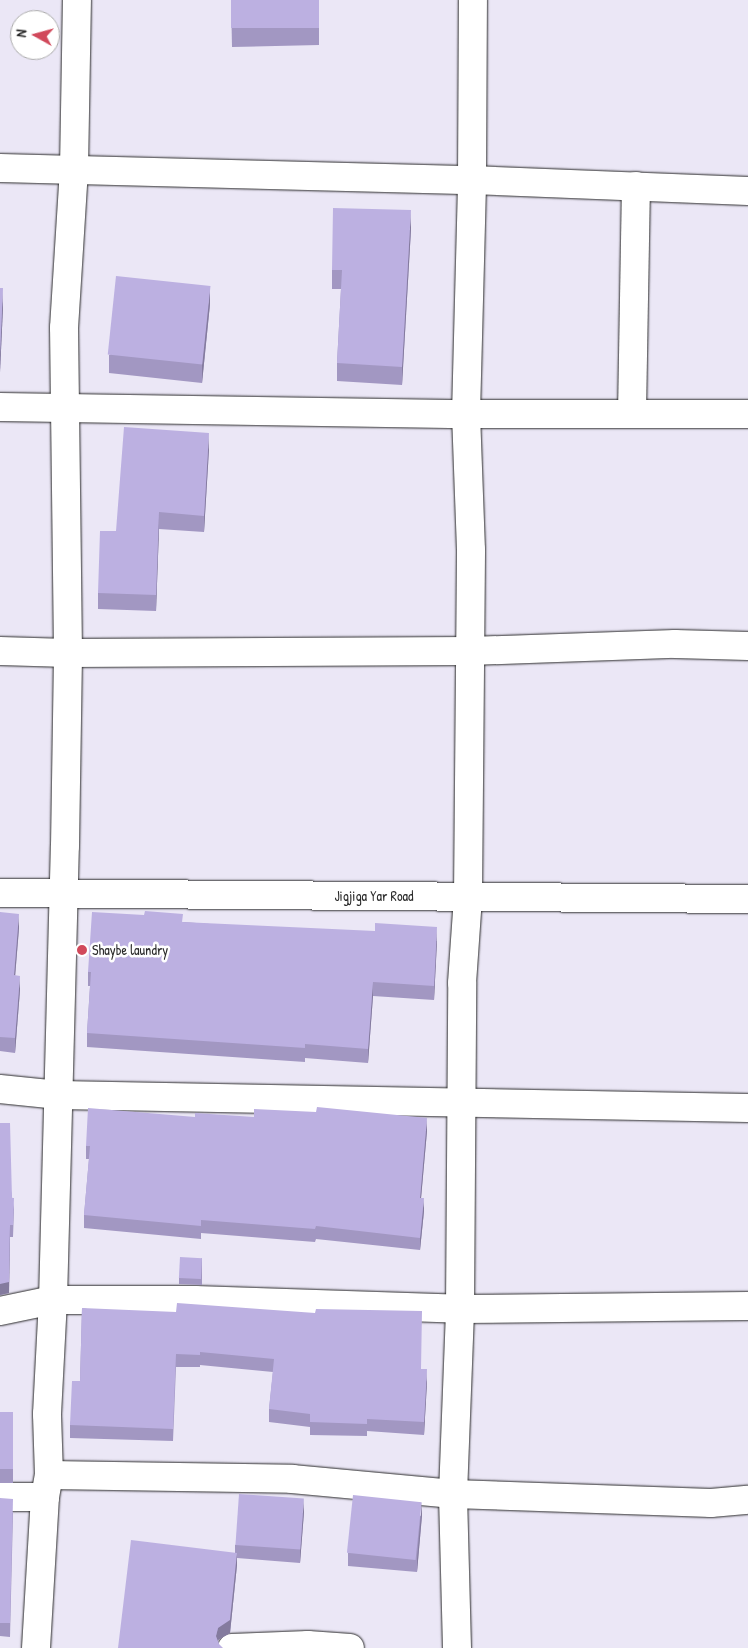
<!DOCTYPE html>
<html>
<head>
<meta charset="utf-8">
<style>
  body { margin:0 }
  #map { position:relative; width:748px; height:1648px; overflow:hidden; background:#ebe7f6; font-family:"Patrick Hand",sans-serif }
  div>[style] { position:absolute }
  .roads { filter:drop-shadow(0 0 1px #2b2b2b) drop-shadow(0 0 1px #2b2b2b) }
  .minor>* { height:28px; margin:-14px; padding:0 14px; transform-origin:14px; border-radius:14px; background:#fff }
  .wall>* { inset:0; background:#a297c2; transform-origin:0 0 }
  .shaded-wall>* { inset:0; background:#847b9e }
  .building>* { inset:0; background:#bcb0e1; transform-origin:0 0 }
  .dots>* { width:14px; height:14px; translate:-50% -50%; box-sizing:border-box; border:2px solid #fff; border-radius:50% }
  span { translate:-50% -50%; white-space:nowrap; text-align:center; line-height:1.15; -webkit-text-stroke:5px #fff; paint-order:stroke }
  .street-label { font-size:14px; color:#2b2b2b }
  .poi-label { font-size:14px; color:#2b2b2b }
  .left { translate:0 -50%; text-align:left }
  .north { position:absolute; left:10px; top:10px; width:50px; height:50px; box-sizing:border-box; background:#fff; border:1px solid #aaa; border-radius:50%; rotate:277deg; font-size:14px; font-weight:700; line-height:20px; text-align:center; color:#2b2b2b }
  .north::after { content:''; display:block; margin:auto; width:18px; height:22px; background:#d1495b; clip-path:polygon(50% 0,100% 100%,50% 72%,0 100%) }
</style>
</head>
<body>
<div id="map">
  <div class="roads">
    <div class="minor">
      <div style="left:0;top:168px;width:472px;rotate:1.5deg"></div>
      <div style="left:472px;top:180px;width:276px;rotate:2.3deg"></div>
      <div style="left:0;top:407px;width:466px;rotate:0.9deg"></div>
      <div style="left:466px;top:414px;width:282px"></div>
      <div style="left:632px;top:413px;width:227px;rotate:-89deg"></div>
      <div style="left:0;top:651px;width:68px;rotate:1.7deg"></div>
      <div style="left:68px;top:653px;width:403px;rotate:-0.3deg"></div>
      <div style="left:471px;top:651px;width:204px;rotate:-2deg"></div>
      <div style="left:675px;top:644px;width:73px;rotate:1.6deg"></div>
      <div style="left:0;top:893px;width:748px;rotate:0.46deg"></div>
      <div style="left:0;top:1089px;width:59px;rotate:5.8deg"></div>
      <div style="left:59px;top:1095px;width:689px;rotate:1.08deg"></div>
      <div style="left:0;top:1311px;width:54px;rotate:-11.7deg"></div>
      <div style="left:53px;top:1300px;width:142px"></div>
      <div style="left:195px;top:1300px;width:265px;rotate:1.9deg"></div>
      <div style="left:460px;top:1309px;width:288px;rotate:-0.6deg"></div>
      <div style="left:49px;top:1475px;width:243px;rotate:0.9deg"></div>
      <div style="left:292px;top:1479px;width:162px;rotate:5.3deg"></div>
      <div style="left:453px;top:1494px;width:258px;rotate:2deg"></div>
      <div style="left:711px;top:1503px;width:37px;rotate:-5deg"></div>
      <div style="left:0;top:1497px;width:45px"></div>
      <div style="left:36px;top:1648px;width:151px;rotate:-86.6deg"></div>
      <div style="left:45px;top:1497px;width:22px;rotate:-80deg"></div>
      <div style="left:49px;top:1475px;width:61px;rotate:-91.9deg"></div>
      <div style="left:47px;top:1414px;width:114px;rotate:-87deg"></div>
      <div style="left:53px;top:1300px;width:454px;rotate:-88.5deg"></div>
      <div style="left:65px;top:846px;width:193px;rotate:-89.1deg"></div>
      <div style="left:68px;top:653px;width:325px;rotate:-90.7deg"></div>
      <div style="left:64px;top:328px;width:159px;rotate:-86.4deg"></div>
      <div style="left:74px;top:169px;width:169px;rotate:-89deg"></div>
      <div style="left:232px;top:1648px;width:76px;rotate:-2.3deg"></div>
      <div style="left:308px;top:1645px;width:42px;rotate:4.1deg"></div>
      <div style="left:457px;top:1648px;width:154px;rotate:-91.5deg"></div>
      <div style="left:453px;top:1494px;width:185px;rotate:-87.8deg"></div>
      <div style="left:460px;top:1309px;width:326px;rotate:-89.6deg"></div>
      <div style="left:462px;top:983px;width:86px;rotate:-86deg"></div>
      <div style="left:468px;top:897px;width:347px;rotate:-89.5deg"></div>
      <div style="left:471px;top:550px;width:136px;rotate:-92.1deg"></div>
      <div style="left:466px;top:414px;width:234px;rotate:-88.5deg"></div>
      <div style="left:472px;top:180px;width:180px;rotate:-89.7deg"></div>
    </div>
  </div>
  <div class="wall">
    <div style="clip-path:polygon(231px 0,319px 27px,319px 45px,232px 47px)"></div>
    <div style="clip-path:polygon(411px 229px,402px 385px,337px 381px,337px 363px,341px 289px,332px 289px,332px 270px)"></div>
    <div style="clip-path:polygon(0 288px,3px 307px,0 372px)"></div>
    <div style="clip-path:polygon(210px 304px,202px 383px,109px 373px,109px 355px)"></div>
    <div style="clip-path:polygon(209px 449px,204px 532px,159px 529px,156px 611px,98px 609px,98px 593px,116px 531px)"></div>
    <div style="clip-path:polygon(0 912px,19px 928px,15px 976px,20px 990px,15px 1053px,0 1051px)"></div>
    <div style="clip-path:polygon(144px 915px,183px 922px,437px 941px,434px 1000px,373px 996px,368px 1063px,305px 1058px,305px 1062px,87px 1047px,87px 1033px,90px 986px,88px 986px,88px 972px)"></div>
    <div style="clip-path:polygon(195px 1117px,427px 1131px,421px 1198px,424px 1211px,420px 1250px,316px 1239px,315px 1242px,201px 1233px,201px 1239px,84px 1228px,84px 1215px,89px 1159px,86px 1159px,86px 1146px)"></div>
    <div style="clip-path:polygon(0 1123px,14px 1209px,13px 1237px,10px 1237px,9px 1293px,0 1295px)"></div>
    <div style="clip-path:polygon(202px 1258px,202px 1285px,179px 1284px,179px 1278px)"></div>
    <div style="clip-path:polygon(82px 1308px,421px 1369px,427px 1382px,424px 1435px,367px 1431px,367px 1436px,310px 1435px,310px 1427px,269px 1422px,269px 1409px,273px 1372px,200px 1365px,200px 1367px,176px 1367px,173px 1441px,70px 1438px,70px 1425px,80px 1381px)"></div>
    <div style="left:0;top:1412px;width:13px;height:71px"></div>
    <div style="clip-path:polygon(0 1498px,13px 1513px,10px 1637px,0 1636px)"></div>
    <div style="clip-path:polygon(304px 1512px,300px 1563px,237px 1558px,237px 1565px,230px 1633px,218px 1640px,219px 1644px,118px 1648px,235px 1553px,235px 1545px)"></div>
    <div style="clip-path:polygon(422px 1515px,417px 1572px,348px 1566px,348px 1553px)"></div>
  </div>
  <div class="shaded-wall">
    <div style="clip-path:polygon(411px 210px,411px 229px,402px 385px,402px 367px)"></div>
    <div style="clip-path:polygon(210px 286px,210px 304px,202px 383px,202px 364px)"></div>
    <div style="clip-path:polygon(3px 288px,3px 307px,0 372px,0 354px)"></div>
    <div style="clip-path:polygon(209px 433px,209px 449px,204px 532px,204px 516px)"></div>
    <div style="clip-path:polygon(159px 512px,159px 529px,156px 611px,156px 595px)"></div>
    <div style="clip-path:polygon(19px 914px,19px 928px,14px 990px,14px 975px)"></div>
    <div style="clip-path:polygon(437px 927px,437px 941px,434px 1000px,434px 986px)"></div>
    <div style="clip-path:polygon(20px 976px,20px 990px,15px 1053px,15px 1038px)"></div>
    <div style="clip-path:polygon(373px 982px,373px 996px,368px 1063px,368px 1049px)"></div>
    <div style="clip-path:polygon(427px 1118px,427px 1131px,420px 1210px,420px 1198px)"></div>
    <div style="clip-path:polygon(424px 1198px,424px 1211px,420px 1250px,420px 1238px)"></div>
    <div style="clip-path:polygon(10px 1225px,9px 1293px,0 1295px,0 1284px)"></div>
    <div style="clip-path:polygon(427px 1369px,427px 1382px,424px 1435px,424px 1422px)"></div>
    <div style="clip-path:polygon(304px 1499px,304px 1512px,300px 1563px,300px 1550px)"></div>
    <div style="clip-path:polygon(422px 1502px,422px 1515px,417px 1572px,417px 1559px)"></div>
    <div style="clip-path:polygon(237px 1553px,237px 1565px,230px 1633px,218px 1640px,216px 1648px,216px 1636px)"></div>
  </div>
  <div class="building">
    <div style="left:231px;top:0;width:88px;height:28px"></div>
    <div style="clip-path:polygon(333px 208px,411px 210px,402px 367px,337px 363px,342px 270px,332px 270px)"></div>
    <div style="left:116px;top:276px;width:95px;height:79px;rotate:6deg"></div>
    <div style="clip-path:polygon(0 288px,3px 288px,0 354px)"></div>
    <div style="clip-path:polygon(124px 427px,209px 433px,204px 516px,159px 512px,156px 595px,98px 593px,100px 531px,116px 531px)"></div>
    <div style="clip-path:polygon(145px 911px,183px 914px,182px 922px,375px 931px,375px 923px,437px 927px,434px 986px,373px 982px,368px 1049px,305px 1044px,305px 1048px,87px 1033px,91px 972px,88px 972px,92px 912px,144px 915px)"></div>
    <div style="clip-path:polygon(0 912px,19px 914px,14px 975px,20px 976px,15px 1038px,0 1037px)"></div>
    <div style="clip-path:polygon(317px 1107px,427px 1118px,420px 1198px,424px 1198px,420px 1238px,316px 1226px,315px 1229px,201px 1220px,201px 1226px,84px 1215px,90px 1146px,86px 1146px,88px 1108px,195px 1117px,195px 1113px,254px 1117px,254px 1109px,316px 1112px)"></div>
    <div style="clip-path:polygon(0 1123px,10px 1123px,12px 1198px,14px 1198px,13px 1225px,10px 1225px,9px 1282px,0 1284px)"></div>
    <div style="left:180px;top:1257px;width:22px;height:21px;rotate:3deg"></div>
    <div style="clip-path:polygon(177px 1303px,315px 1313px,316px 1309px,422px 1311px,421px 1369px,427px 1369px,424px 1422px,367px 1419px,367px 1424px,310px 1422px,310px 1414px,269px 1409px,274px 1359px,200px 1352px,200px 1355px,176px 1354px,173px 1429px,70px 1425px,72px 1381px,80px 1381px,82px 1308px,176px 1312px)"></div>
    <div style="left:0;top:1412px;width:13px;height:57px"></div>
    <div style="left:239px;top:1494px;width:65px;height:51px;rotate:4deg"></div>
    <div style="left:353px;top:1495px;width:69px;height:58px;rotate:6deg"></div>
    <div style="clip-path:polygon(0 1498px,13px 1499px,10px 1623px,0 1623px)"></div>
    <div style="clip-path:polygon(131px 1540px,237px 1553px,230px 1620px,218px 1628px,216px 1636px,219px 1644px,223px 1648px,118px 1648px)"></div>
  </div>
  <div class="dots">
    <div style="left:82px;top:950px;background:#d1495b"></div>
  </div>
  <div class="street-label">
    <span style="left:374px;top:896px">Jigjiga Yar Road</span>
  </div>
  <div class="poi-label">
    <span class="left" style="left:92px;top:950px">Shaybe laundry</span>
  </div>
  <div class="north">N</div>
</div>
</body>
</html>
